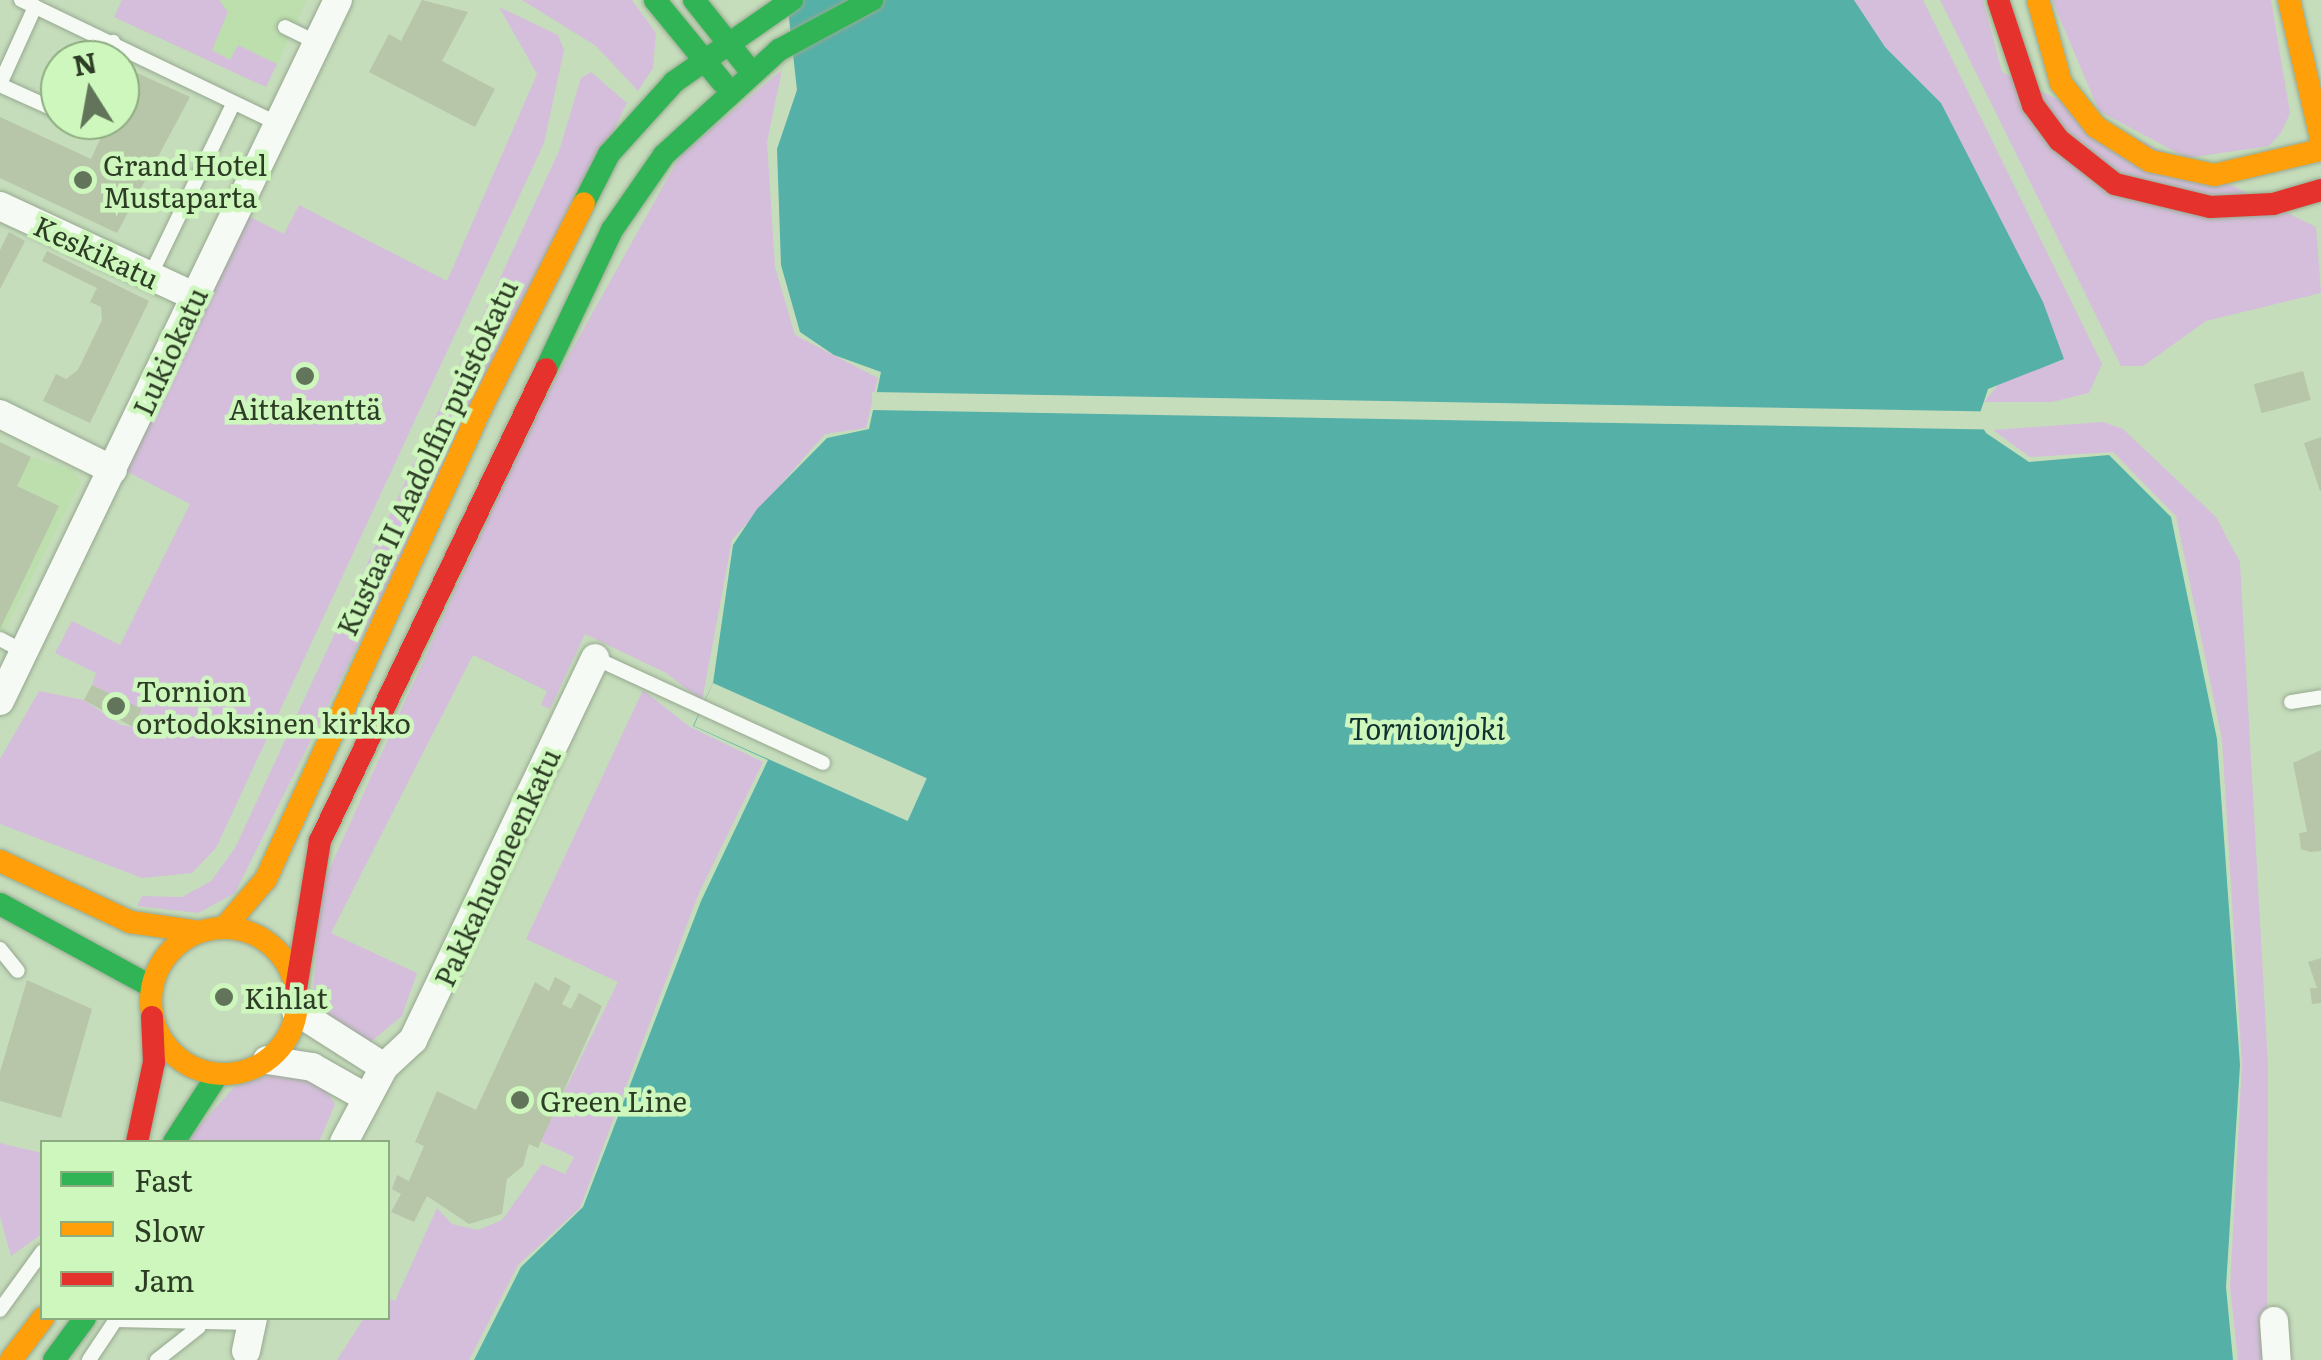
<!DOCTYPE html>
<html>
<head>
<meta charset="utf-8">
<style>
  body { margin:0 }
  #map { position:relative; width:2321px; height:1360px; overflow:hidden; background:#c6ddbc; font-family:Literata,serif }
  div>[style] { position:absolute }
  .built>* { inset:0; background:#bcdfad }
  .green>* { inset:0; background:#d4bedb }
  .water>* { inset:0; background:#55b0a7 }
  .pier>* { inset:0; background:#c6ddbc; transform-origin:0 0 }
  .building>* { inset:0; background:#b7c5a9; transform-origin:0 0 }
  .roads { filter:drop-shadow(0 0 2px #96a88f) drop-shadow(0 0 2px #96a88f) }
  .lane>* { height:14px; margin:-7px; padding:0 7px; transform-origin:7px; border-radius:7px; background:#f6faf5 }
  .street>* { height:28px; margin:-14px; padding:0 14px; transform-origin:14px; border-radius:14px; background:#f6faf5 }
  .fast>* { height:22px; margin:-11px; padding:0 11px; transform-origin:11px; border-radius:11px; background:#30b455 }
  .slow>* { height:22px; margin:-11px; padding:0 11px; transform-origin:11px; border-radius:11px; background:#ff9f0a }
  .slow>.ring { margin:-11px; padding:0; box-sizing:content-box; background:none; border:22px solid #ff9f0a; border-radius:50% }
  .jam>* { height:22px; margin:-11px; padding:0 11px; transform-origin:11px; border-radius:11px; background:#e5322d }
  .dots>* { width:28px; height:28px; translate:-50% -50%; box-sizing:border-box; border:5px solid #cdf7bc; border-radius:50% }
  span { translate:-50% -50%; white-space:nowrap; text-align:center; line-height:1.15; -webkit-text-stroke:9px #cdf7bc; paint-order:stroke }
  .poi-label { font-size:28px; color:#2c3c25 }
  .left { translate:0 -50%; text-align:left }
  .street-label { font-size:28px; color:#2c3c25 }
  .water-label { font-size:30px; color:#0e3031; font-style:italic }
  .legend { position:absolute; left:40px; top:1140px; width:350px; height:180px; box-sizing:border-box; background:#cdf7bc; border:2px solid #8dac80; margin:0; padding:12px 18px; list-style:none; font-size:30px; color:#2c3c25 }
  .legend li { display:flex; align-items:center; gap:20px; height:50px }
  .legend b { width:50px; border:2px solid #8dac80 }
  .north { position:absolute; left:40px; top:40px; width:100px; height:100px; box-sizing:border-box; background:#cdf7bc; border:2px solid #8dac80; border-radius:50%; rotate:349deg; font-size:28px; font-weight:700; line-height:40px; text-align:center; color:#2c3c25 }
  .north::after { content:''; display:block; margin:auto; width:35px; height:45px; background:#62745a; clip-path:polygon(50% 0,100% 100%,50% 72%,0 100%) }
</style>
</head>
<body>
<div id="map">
  <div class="built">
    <div style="clip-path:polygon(122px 0,307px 0,266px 87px,114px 17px)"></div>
    <div style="clip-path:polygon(31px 457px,74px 470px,81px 482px,0 639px,0 506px)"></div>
  </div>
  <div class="green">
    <div style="clip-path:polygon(122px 0,219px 0,228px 12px,212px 50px,230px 60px,238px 45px,277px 64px,266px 87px,114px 17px)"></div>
    <div style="clip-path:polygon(522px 0,632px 0,656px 33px,653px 68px,638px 91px,596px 46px)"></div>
    <div style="clip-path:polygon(1854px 0,1923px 0,2102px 364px,2089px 393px,2052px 402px,1984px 402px,2002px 380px,2063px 360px,1941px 103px,1885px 47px)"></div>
    <div style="clip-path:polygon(1940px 0,1983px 0,2002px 72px,2316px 227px,2321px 293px,2206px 321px,2143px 366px,2121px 366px)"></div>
    <div style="clip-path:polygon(2052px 0,2271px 0,2290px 113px,2281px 133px,2269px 146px,2187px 158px,2099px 111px)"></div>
    <div style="clip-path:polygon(499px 7px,558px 35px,564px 50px,544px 143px,216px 848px,192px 873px,142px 878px,0 824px,0 759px,39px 691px,84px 700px,121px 725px,134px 727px,142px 710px,92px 685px,96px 673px,55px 653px,72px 621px,120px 645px,190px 504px,118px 467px,248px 216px,284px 234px,299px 205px,447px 281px,537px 74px)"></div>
    <div style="clip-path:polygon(782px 70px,767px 142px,775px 267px,795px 335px,878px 378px,866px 428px,825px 434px,732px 540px,702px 701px,666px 673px,585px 634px,550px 709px,541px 705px,547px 691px,473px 655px,331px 933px,417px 973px,402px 1016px,368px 1044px,325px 1020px,313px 997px,320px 890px,529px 427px,681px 154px)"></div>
    <div style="clip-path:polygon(591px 72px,627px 103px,235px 893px,198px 913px,137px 906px,142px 896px,182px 897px,211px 881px,235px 848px,559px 151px,581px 78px)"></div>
    <div style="clip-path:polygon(2103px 422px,2123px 429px,2216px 517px,2240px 562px,2268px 1065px,2267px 1360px,2238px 1360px,2230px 1287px,2242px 1064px,2222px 739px,2176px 516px,2113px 452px,2030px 457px,1993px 430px)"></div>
    <div style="clip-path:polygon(643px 690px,690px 727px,763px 762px,699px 893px,580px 1208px,518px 1265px,469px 1360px,337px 1360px,364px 1318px,388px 1318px,388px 1298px,395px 1301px,437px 1208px,452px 1224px,478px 1230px,502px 1220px,542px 1164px,565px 1174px,574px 1157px,540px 1141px,618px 982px,526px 939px)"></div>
    <div style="clip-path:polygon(273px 1074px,318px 1080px,328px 1093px,335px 1104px,319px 1142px,185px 1142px,235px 1086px)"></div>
    <div style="clip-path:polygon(0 1143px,42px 1153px,42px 1234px,11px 1256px,0 1216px)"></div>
  </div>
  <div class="water">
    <div style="clip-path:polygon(787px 0,1854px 0,1885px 47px,1941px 103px,2043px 302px,2064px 359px,1988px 389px,1978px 419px,1986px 433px,2029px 462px,2109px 455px,2171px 517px,2217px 739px,2240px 1065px,2226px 1287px,2233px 1360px,474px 1360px,521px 1267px,583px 1207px,701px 901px,768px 760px,693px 726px,713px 683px,733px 545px,757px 509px,827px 438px,869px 429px,881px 372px,834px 355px,800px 332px,781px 265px,777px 149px,797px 90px)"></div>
  </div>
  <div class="pier">
    <div style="left:872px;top:392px;width:1116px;height:18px;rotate:1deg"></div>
    <div style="left:713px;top:683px;width:234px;height:47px;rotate:24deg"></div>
  </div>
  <div class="building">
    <div style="clip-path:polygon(422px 0,468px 12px,442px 61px,495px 89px,475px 127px,369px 72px,389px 34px,401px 41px)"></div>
    <div style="clip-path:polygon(122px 66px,190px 97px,117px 233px,0 178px,0 117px,91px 159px,106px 126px,93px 120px,120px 120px)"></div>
    <div style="clip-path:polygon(9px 232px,25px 241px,0 289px,0 250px)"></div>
    <div style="clip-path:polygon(47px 251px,149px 301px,90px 423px,43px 401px,56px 374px,66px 379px,78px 370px,102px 320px,101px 307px,90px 302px,97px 288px,42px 261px)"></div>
    <div style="left:2303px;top:371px;width:30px;height:51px;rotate:75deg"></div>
    <div style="clip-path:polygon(2321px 437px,2321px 491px,2320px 491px,2304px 443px)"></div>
    <div style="clip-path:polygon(0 442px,31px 457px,17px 486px,59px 506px,0 629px)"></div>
    <div style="clip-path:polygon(92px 685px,142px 709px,133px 727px,84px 700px)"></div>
    <div style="clip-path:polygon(2321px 750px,2321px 851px,2310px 852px,2301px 849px,2299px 833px,2307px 832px,2293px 763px)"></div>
    <div style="clip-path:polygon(2321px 958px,2321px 1003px,2312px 1004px,2310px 988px,2317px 988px,2308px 962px)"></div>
    <div style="clip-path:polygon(555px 977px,571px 986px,562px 1004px,571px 1009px,579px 993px,602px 1006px,538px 1148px,529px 1144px,523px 1166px,507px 1179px,502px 1214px,469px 1224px,427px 1196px,414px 1222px,391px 1212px,401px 1194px,392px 1189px,397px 1175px,409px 1181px,424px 1146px,415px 1142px,437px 1091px,476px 1110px,535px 982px,549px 991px)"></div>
    <div style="clip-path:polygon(27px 980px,92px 1009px,61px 1118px,0 1101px,0 1072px)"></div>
  </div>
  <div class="roads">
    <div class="lane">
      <div style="left:21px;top:0;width:286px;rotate:25.7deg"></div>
      <div style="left:285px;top:27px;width:37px;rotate:26deg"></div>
      <div style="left:105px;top:60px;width:20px;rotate:-66deg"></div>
      <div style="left:0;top:84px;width:85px;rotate:-65.6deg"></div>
      <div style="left:0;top:85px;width:66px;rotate:24.2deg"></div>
      <div style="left:150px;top:276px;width:191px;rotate:-64.2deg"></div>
      <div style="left:0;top:639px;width:27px;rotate:28deg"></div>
      <div style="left:595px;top:658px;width:251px;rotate:24.7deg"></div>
      <div style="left:2291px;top:702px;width:30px;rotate:-9deg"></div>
      <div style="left:0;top:949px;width:28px;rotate:51deg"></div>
      <div style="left:0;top:1310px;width:72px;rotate:-54.1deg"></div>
      <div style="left:116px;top:1320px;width:134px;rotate:1.3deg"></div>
      <div style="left:89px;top:1360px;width:50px;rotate:-56.3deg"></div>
      <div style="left:157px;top:1360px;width:53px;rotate:-38.2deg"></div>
    </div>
    <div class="street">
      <div style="left:0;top:206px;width:214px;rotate:24.9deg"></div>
      <div style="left:0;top:414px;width:126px;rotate:26.4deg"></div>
      <div style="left:0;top:701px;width:778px;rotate:-64.26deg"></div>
      <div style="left:296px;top:1011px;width:104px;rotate:32.5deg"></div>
      <div style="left:267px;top:1060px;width:46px;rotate:8.8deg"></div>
      <div style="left:312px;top:1067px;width:63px;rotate:29.4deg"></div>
      <div style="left:344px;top:1142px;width:85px;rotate:-61.9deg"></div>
      <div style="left:384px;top:1067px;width:40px;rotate:-43deg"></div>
      <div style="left:413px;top:1040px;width:423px;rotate:-64.5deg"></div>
      <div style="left:2274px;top:1321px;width:39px;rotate:86deg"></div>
      <div style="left:246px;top:1351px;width:34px;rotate:-78deg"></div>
    </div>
    <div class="fast">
      <div style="left:655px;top:0;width:106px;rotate:50.7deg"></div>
      <div style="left:694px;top:0;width:87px;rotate:51.5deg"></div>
      <div style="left:584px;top:203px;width:55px;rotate:-63deg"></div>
      <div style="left:609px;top:154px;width:97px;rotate:-47.9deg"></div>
      <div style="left:674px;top:82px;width:144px;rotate:-34.8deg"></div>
      <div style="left:546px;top:369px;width:154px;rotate:-64.6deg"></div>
      <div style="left:612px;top:230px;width:91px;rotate:-55.3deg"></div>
      <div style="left:664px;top:155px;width:156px;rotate:-42.4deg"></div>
      <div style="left:779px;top:50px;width:106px;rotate:-28.3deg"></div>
      <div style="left:0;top:904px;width:173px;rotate:28.6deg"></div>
      <div style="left:174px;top:1142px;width:81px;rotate:-57.1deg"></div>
      <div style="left:54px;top:1360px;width:52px;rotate:-53.6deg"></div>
    </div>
    <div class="slow">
      <div style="left:2038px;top:0;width:86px;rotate:74.5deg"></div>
      <div style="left:2061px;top:83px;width:56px;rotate:51.5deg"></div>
      <div style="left:2096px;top:127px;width:64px;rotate:32.2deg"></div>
      <div style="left:2150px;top:161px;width:66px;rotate:12.3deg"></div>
      <div style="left:2214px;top:175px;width:110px;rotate:-13.2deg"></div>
      <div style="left:2289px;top:0;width:143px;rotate:77deg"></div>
      <div style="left:0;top:861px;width:144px;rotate:25.1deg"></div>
      <div style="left:130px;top:922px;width:70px;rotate:8.2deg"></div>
      <div style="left:224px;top:928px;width:65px;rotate:-49.4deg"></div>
      <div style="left:266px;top:879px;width:518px;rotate:-65.46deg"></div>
      <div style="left:481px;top:408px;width:229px;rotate:-63.3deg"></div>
      <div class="ring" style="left:151px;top:928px;width:124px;height:124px"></div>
      <div style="left:11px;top:1360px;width:53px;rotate:-52.7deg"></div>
    </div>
    <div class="jam">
      <div style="left:1998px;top:0;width:111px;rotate:71.6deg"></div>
      <div style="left:2033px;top:105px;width:44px;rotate:53.4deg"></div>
      <div style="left:2059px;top:140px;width:71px;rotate:38.2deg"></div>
      <div style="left:2115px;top:184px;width:98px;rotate:13.6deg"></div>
      <div style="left:2210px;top:207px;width:63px;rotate:-2.7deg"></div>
      <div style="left:2273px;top:204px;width:50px;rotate:-16.3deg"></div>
      <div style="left:296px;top:989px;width:150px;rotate:-80.8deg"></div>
      <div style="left:320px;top:841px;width:523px;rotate:-64.41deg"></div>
      <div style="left:137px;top:1142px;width:82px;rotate:-78deg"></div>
      <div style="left:154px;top:1062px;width:45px;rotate:-92.5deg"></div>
    </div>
  </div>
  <div class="dots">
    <div style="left:83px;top:180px;background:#62745a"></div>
    <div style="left:305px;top:376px;background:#62745a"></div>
    <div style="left:116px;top:706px;background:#62745a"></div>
    <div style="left:224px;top:997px;background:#62745a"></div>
    <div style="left:520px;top:1100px;background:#62745a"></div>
  </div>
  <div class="poi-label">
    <span class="left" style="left:103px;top:180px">Grand Hotel<br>Mustaparta</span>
    <span style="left:305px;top:408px">Aittakenttä</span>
    <span class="left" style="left:136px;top:706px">Tornion<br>ortodoksinen kirkko</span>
    <span class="left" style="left:244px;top:997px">Kihlat</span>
    <span class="left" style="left:540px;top:1100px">Green Line</span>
  </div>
  <div class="street-label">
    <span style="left:97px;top:251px;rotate:25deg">Keskikatu</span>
    <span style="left:169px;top:351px;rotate:-65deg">Lukiokatu</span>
    <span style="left:426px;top:457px;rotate:-65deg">Kustaa II Aadolfin puistokatu</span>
    <span style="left:496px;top:867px;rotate:-65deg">Pakkahuoneenkatu</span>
  </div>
  <div class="water-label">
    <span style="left:1427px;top:727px">Tornionjoki</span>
  </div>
  <ul class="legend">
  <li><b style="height:12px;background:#30b455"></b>Fast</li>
  <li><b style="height:12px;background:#ff9f0a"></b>Slow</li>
  <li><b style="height:12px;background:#e5322d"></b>Jam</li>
  </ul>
  <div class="north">N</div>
</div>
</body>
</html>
